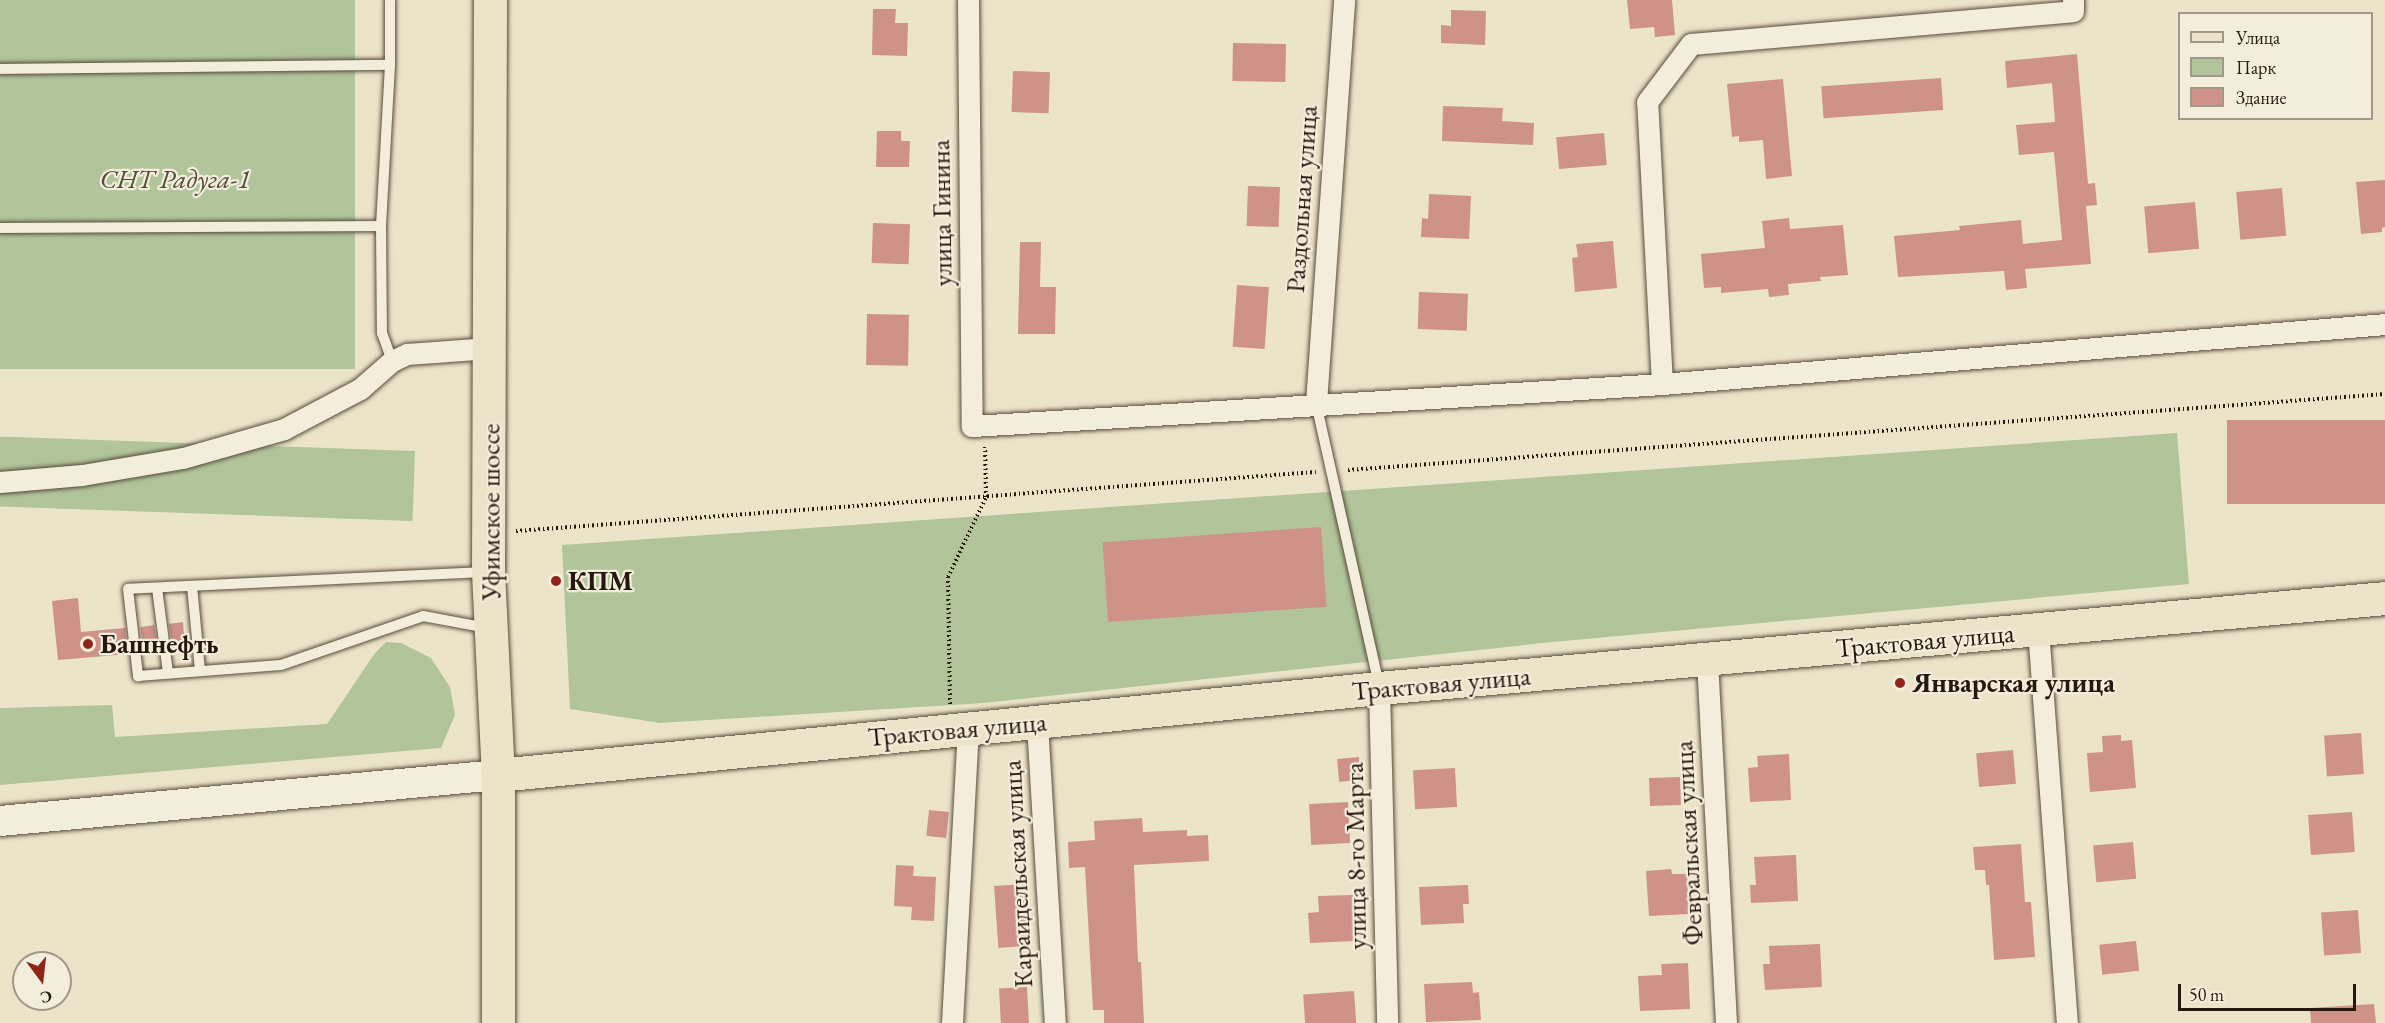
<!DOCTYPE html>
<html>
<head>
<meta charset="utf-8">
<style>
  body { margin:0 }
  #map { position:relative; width:2385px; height:1023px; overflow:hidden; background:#ece4c8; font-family:"EB Garamond",serif }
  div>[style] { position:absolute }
  .green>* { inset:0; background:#b2c59a; transform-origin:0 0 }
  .building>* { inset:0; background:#cf9288; transform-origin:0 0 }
  .path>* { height:4px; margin-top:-2px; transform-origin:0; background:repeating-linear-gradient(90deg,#27180f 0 1.5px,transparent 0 4.5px) }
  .roads { filter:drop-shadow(0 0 2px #584b3d) drop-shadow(0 0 2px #584b3d) }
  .service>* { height:10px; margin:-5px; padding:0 5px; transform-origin:5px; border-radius:5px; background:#f3eddb }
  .minor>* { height:21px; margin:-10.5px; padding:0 10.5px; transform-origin:10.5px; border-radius:10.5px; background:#f3eddb }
  .secondary>* { height:30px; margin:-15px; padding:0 15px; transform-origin:15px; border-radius:15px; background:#f3eddb }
  .primary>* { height:33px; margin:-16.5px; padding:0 16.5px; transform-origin:16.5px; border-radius:16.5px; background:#ece4c8 }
  .dots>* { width:16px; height:16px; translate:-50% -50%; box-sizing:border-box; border:3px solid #f3eddb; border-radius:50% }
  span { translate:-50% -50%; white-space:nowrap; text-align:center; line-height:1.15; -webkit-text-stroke:4.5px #f3eddb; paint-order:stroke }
  .park-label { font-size:27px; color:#514c39; font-style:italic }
  .street-label { font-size:27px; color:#27180f }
  .poi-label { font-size:27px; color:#27180f; font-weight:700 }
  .left { translate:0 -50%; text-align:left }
  .legend { position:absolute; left:2178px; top:12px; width:195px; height:108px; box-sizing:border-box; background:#f3eddb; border:2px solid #a19889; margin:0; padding:8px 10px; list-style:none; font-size:18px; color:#27180f }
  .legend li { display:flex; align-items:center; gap:12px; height:30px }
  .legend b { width:30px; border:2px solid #a19889 }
  .north { position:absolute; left:12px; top:951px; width:60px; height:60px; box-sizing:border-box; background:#f3eddb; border:2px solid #a19889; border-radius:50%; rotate:165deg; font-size:16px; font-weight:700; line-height:24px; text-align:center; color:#27180f }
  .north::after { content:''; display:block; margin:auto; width:21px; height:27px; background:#8f2418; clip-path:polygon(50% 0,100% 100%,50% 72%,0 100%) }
  .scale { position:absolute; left:2178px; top:984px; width:178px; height:27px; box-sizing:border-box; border:3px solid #27180f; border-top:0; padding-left:8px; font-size:18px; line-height:21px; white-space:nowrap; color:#27180f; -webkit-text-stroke:4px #f3eddb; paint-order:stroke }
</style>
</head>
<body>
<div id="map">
  <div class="green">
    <div style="left:0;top:0;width:355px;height:369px"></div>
    <div style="clip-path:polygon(2177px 433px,2189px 584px,1553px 642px,984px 703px,660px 723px,570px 709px,562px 545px)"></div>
    <div style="left:415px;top:451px;width:70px;height:416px;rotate:92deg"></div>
    <div style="clip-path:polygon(386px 642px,401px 643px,431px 658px,450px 687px,455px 715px,441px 748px,0 785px,0 708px,112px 705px,115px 737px,327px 724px,375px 653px)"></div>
  </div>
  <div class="building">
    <div style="clip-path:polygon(1627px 0,1672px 0,1675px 35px,1655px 37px,1654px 27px,1630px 29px)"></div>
    <div style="clip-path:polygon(873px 9px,896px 9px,895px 23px,908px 23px,907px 56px,872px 55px)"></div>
    <div style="clip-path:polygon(1451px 10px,1486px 11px,1485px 45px,1441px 43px,1441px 25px,1451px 26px)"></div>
    <div style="left:1233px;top:43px;width:53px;height:38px;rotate:1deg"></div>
    <div style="clip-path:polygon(2077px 54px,2088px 184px,2095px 183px,2097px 205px,2086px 206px,2091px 264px,2025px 269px,2027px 288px,2006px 290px,2004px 271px,1898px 277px,1894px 236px,1960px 230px,1959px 226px,2021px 220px,2023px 244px,2062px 240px,2054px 152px,2019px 155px,2016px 125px,2055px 122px,2052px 83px,2007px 88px,2005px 61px)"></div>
    <div style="left:1013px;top:71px;width:37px;height:41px;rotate:2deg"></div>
    <div style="left:1941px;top:78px;width:32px;height:120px;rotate:86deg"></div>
    <div style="clip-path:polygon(1783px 79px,1792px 176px,1766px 179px,1763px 140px,1739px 142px,1739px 136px,1732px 137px,1727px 84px)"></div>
    <div style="clip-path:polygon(1443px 106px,1503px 108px,1502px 121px,1534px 123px,1533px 145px,1442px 141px)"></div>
    <div style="clip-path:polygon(877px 131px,901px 131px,901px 141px,910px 141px,909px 167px,876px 167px)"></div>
    <div style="left:1604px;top:133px;width:32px;height:48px;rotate:85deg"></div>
    <div style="clip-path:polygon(2385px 180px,2385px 227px,2382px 228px,2382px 232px,2361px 234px,2356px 182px)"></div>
    <div style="left:1248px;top:186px;width:32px;height:40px;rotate:2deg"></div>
    <div style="left:2282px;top:188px;width:48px;height:46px;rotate:85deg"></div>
    <div style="clip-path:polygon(1429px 194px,1471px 196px,1469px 239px,1421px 237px,1422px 218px,1428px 219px)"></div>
    <div style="left:2195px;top:202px;width:47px;height:51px;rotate:85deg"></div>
    <div style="clip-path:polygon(1789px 218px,1790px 229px,1843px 225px,1848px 275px,1820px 277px,1821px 281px,1788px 284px,1789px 295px,1769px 297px,1768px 289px,1721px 293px,1721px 287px,1704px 288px,1701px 254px,1765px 248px,1762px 221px)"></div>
    <div style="left:873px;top:223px;width:37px;height:40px;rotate:2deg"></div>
    <div style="clip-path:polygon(1613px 241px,1617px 288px,1575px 292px,1572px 258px,1578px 257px,1576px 244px)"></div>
    <div style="clip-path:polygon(1020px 242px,1041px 242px,1040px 287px,1056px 287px,1055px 334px,1018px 334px)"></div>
    <div style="left:1237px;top:285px;width:32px;height:62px;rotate:4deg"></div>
    <div style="left:1419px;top:292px;width:49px;height:37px;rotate:2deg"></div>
    <div style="left:867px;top:314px;width:42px;height:51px;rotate:1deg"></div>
    <div style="left:2385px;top:420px;width:84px;height:158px;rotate:90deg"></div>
    <div style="left:1321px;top:527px;width:80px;height:219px;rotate:86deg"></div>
    <div style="clip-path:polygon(78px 598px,81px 632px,125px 628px,128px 654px,58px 660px,52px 601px)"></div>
    <div style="clip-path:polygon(183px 622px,185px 648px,173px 649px,169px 624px)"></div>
    <div style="left:154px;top:625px;width:26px;height:14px;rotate:81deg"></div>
    <div style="left:2361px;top:733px;width:41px;height:37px;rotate:86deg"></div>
    <div style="clip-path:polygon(2121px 735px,2121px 741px,2132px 740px,2136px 788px,2090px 792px,2087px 753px,2103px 752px,2102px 736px)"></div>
    <div style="left:2013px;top:750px;width:34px;height:37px;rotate:85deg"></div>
    <div style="clip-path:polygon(1789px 754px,1791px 800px,1750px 802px,1748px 768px,1758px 767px,1757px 756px)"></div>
    <div style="left:1359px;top:757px;width:23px;height:22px;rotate:85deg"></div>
    <div style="left:1455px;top:768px;width:39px;height:42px;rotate:87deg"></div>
    <div style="left:1680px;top:777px;width:28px;height:31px;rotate:88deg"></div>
    <div style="left:1348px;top:802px;width:41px;height:39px;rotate:87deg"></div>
    <div style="left:929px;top:810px;width:20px;height:26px;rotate:6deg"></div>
    <div style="left:2352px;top:812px;width:40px;height:44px;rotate:86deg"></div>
    <div style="clip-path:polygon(1142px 818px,1143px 832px,1187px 830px,1187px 836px,1208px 835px,1209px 861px,1134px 865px,1138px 962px,1141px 962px,1144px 1023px,1104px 1023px,1104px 1010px,1093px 1010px,1085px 867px,1069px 868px,1068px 842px,1095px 840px,1094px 821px)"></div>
    <div style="left:2133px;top:842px;width:37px;height:40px;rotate:85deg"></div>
    <div style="clip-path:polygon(2021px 844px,2025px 902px,2031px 902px,2035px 957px,1994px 960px,1989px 885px,1986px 885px,1985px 870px,1975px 870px,1973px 847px)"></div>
    <div style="clip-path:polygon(1796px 855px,1798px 901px,1751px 903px,1750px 885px,1756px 885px,1754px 857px)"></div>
    <div style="clip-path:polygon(896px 865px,914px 866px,913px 876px,936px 877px,934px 921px,911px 920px,912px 907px,894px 906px)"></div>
    <div style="clip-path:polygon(1671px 869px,1672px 874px,1687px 874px,1689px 914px,1649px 916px,1646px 871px)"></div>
    <div style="left:1024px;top:884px;width:62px;height:30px;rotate:86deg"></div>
    <div style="clip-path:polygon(1468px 885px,1469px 904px,1463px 904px,1464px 923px,1421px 925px,1419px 887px)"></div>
    <div style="clip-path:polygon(1353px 895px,1355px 941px,1310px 943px,1308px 913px,1319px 912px,1318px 896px)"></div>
    <div style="left:2358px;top:910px;width:43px;height:37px;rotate:86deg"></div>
    <div style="left:2136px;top:941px;width:30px;height:37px;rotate:84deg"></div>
    <div style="clip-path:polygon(1820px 944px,1822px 987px,1765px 990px,1763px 964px,1770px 964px,1769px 946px)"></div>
    <div style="clip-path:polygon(1688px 963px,1690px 1009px,1640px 1011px,1638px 976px,1662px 975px,1661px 964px)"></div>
    <div style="clip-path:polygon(1472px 982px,1473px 993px,1479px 992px,1481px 1020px,1426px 1022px,1424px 984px)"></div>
    <div style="left:1027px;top:987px;width:36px;height:28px;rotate:87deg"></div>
    <div style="left:1354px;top:991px;width:32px;height:51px;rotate:86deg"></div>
    <div style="clip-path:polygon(2374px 1004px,2376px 1023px,2311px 1023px,2310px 1008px)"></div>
  </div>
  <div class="path">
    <div style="left:1348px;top:470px;width:1040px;rotate:-4.19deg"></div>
    <div style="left:516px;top:531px;width:802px;rotate:-4.22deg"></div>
    <div style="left:950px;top:704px;width:127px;rotate:-90.9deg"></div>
    <div style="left:948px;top:577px;width:89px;rotate:-64.6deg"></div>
    <div style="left:986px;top:497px;width:50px;rotate:-91.1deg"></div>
  </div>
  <div class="roads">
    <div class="service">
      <div style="left:390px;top:0;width:65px;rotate:90deg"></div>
      <div style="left:390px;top:65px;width:161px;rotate:93.2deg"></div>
      <div style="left:381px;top:226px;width:107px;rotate:89.5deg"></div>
      <div style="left:382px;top:333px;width:30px;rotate:70deg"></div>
      <div style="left:0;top:69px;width:390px;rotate:-0.6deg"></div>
      <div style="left:0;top:228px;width:381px;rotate:-0.3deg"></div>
      <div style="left:1316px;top:403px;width:289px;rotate:77.4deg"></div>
      <div style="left:485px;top:572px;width:357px;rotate:177.3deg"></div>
      <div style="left:128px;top:589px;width:88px;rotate:83.4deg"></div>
      <div style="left:138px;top:676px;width:143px;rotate:-4.4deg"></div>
      <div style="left:281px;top:665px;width:150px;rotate:-19deg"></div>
      <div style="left:423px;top:616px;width:65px;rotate:10.6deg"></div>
      <div style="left:192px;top:586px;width:85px;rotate:84.6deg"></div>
      <div style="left:157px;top:588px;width:86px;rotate:82.6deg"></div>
    </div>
    <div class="minor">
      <div style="left:968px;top:0;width:426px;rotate:89.5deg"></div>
      <div style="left:972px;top:426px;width:691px;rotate:-3.48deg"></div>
      <div style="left:1662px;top:384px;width:725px;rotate:-4.74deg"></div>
      <div style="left:1662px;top:384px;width:282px;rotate:-93deg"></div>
      <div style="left:1647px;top:102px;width:73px;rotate:-52.8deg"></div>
      <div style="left:1691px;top:44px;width:383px;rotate:-4.9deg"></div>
      <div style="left:2073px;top:11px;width:11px;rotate:-90deg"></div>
      <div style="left:1316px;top:403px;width:404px;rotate:-86deg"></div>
      <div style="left:0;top:482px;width:82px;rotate:-4.9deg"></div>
      <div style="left:82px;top:475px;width:102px;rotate:-9.6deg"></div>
      <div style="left:183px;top:458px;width:105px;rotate:-16deg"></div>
      <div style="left:284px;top:429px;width:86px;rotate:-27.8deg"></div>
      <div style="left:360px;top:389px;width:43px;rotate:-41.2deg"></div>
      <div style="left:392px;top:361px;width:17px;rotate:-25deg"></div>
      <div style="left:407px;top:354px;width:83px;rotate:-4.1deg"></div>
      <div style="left:2038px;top:629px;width:395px;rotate:85.8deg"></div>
      <div style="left:1707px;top:660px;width:363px;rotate:87deg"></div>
      <div style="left:1379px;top:688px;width:335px;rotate:88.6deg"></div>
      <div style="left:1037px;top:723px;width:301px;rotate:86.6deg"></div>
      <div style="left:952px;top:1023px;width:296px;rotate:-86.9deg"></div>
    </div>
    <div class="secondary">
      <div style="left:0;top:821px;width:500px;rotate:-5.28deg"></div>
    </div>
    <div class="primary">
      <div style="left:490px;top:0;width:572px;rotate:90.2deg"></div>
      <div style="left:488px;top:572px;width:203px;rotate:87.2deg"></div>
      <div style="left:498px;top:775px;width:248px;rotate:90deg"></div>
      <div style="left:498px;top:775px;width:885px;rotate:-5.64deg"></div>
      <div style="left:1379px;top:688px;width:1010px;rotate:-5.11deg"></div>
    </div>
  </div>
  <div class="dots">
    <div style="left:556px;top:581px;background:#8f2418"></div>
    <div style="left:88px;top:644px;background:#8f2418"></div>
    <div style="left:1900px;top:683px;background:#8f2418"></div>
  </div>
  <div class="park-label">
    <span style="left:175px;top:179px">СНТ Радуга-1</span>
  </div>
  <div class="street-label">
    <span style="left:1301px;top:199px;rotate:-86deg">Раздольная улица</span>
    <span style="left:941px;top:213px;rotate:-91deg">улица Гинина</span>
    <span style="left:490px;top:512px;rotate:-90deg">Уфимское шоссе</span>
    <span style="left:1925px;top:640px;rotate:-5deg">Трактовая улица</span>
    <span style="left:1441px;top:683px;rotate:-5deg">Трактовая улица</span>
    <span style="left:957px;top:729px;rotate:-5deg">Трактовая улица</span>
    <span style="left:1688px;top:843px;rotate:-93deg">Февральская улица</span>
    <span style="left:1355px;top:856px;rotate:-91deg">улица 8-го Марта</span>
    <span style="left:1017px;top:874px;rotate:-93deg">Караидельская улица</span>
  </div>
  <div class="poi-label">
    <span class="left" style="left:568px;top:581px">КПМ</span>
    <span class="left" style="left:100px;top:644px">Башнефть</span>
    <span class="left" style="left:1912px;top:683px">Январская улица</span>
  </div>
  <ul class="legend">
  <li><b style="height:8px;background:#ece4c8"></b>Улица</li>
  <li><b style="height:16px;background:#b2c59a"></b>Парк</li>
  <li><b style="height:16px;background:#cf9288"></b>Здание</li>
  </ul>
  <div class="north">С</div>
  <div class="scale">50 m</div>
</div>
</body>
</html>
